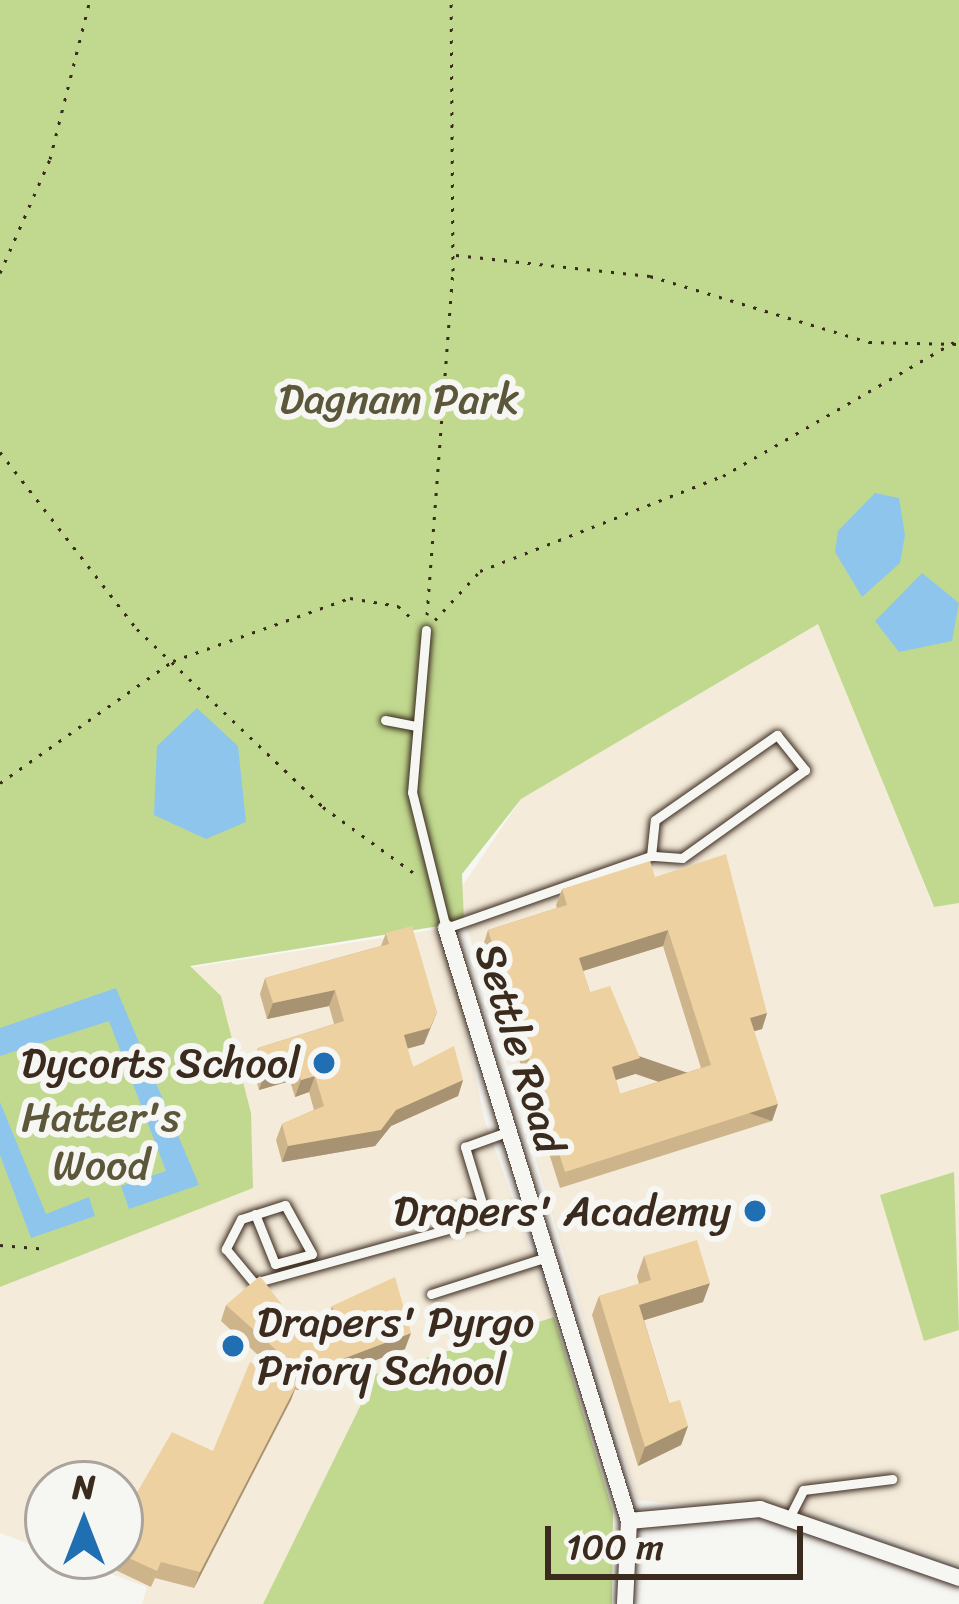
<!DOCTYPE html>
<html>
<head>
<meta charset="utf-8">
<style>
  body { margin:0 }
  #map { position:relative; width:959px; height:1604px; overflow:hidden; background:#f6f6f2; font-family:Sriracha,sans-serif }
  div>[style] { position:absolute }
  .built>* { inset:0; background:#f4ebda }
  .green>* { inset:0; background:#c1d98f }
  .water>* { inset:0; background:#8ec5ec }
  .path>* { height:3px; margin-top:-1.5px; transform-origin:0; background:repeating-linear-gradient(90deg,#3b2a1e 0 3px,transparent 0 12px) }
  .roads { filter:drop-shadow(0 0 3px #3b2a1e) drop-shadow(0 0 3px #3b2a1e) }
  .lane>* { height:9px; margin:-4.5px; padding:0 4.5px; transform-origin:4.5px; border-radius:4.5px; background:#f6f6f2 }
  .street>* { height:16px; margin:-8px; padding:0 8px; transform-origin:8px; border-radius:8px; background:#f6f6f2 }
  .wall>* { inset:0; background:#cdb48a }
  .shaded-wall>* { inset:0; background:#a79271; transform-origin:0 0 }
  .building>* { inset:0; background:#eed1a1 }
  .dots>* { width:33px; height:33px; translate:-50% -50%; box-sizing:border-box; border:6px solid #f6f6f2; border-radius:50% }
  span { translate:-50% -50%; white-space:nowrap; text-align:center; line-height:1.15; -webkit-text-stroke:12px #f6f6f2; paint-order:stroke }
  .park-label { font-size:42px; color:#5c563a }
  .street-label { font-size:42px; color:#3b2a1e }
  .poi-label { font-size:42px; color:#3b2a1e }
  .right { translate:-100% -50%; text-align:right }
  .left { translate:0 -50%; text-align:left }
  .north { position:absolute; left:24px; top:1460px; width:120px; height:120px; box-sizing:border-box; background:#f6f6f2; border:3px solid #aba49d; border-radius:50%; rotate:0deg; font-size:33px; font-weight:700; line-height:48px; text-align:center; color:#3b2a1e }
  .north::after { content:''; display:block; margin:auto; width:42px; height:54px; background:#1f6fb2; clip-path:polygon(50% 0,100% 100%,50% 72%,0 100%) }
  .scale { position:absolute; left:545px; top:1526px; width:258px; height:54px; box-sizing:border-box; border:6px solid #3b2a1e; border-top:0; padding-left:15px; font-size:36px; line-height:42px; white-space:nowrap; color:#3b2a1e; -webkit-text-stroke:9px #f6f6f2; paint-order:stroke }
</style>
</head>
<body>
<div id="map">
  <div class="built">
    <div style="clip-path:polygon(818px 624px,933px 906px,959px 903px,959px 1565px,838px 1520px,637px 1500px,457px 894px,521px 799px)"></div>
    <div style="clip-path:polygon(446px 928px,484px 1118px,554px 1317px,376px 1374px,263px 1604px,142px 1604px,147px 1587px,63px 1556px,120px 1556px,120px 1484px,48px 1484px,48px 1551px,0 1533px,0 1287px,252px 1188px,149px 974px)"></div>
  </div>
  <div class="green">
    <div style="clip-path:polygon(0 0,959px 0,959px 903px,934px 907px,818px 624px,521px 799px,462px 874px,464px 922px,190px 966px,221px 996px,251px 1113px,253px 1188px,0 1287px)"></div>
    <div style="clip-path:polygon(954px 1172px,959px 1330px,924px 1341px,880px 1195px)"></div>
    <div style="clip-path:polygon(554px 1317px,613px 1512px,612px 1604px,263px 1604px,376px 1374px)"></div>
  </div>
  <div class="water">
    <div style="clip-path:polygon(875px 493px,899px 498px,905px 535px,900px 563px,862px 597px,835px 552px,838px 531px)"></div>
    <div style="clip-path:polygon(922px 573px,959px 603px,952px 641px,899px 652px,875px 621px)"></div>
    <div style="clip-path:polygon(197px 708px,238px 746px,246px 822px,206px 839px,154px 815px,157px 746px)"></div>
    <div style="clip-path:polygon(116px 988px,199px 1185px,129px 1209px,121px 1186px,166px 1171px,109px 1021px,0 1056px,0 1028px)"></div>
    <div style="clip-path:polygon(0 1102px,46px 1214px,89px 1197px,95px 1216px,31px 1238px,0 1155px)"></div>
  </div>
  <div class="path">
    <div style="left:456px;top:255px;width:195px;rotate:6.2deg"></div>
    <div style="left:650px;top:276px;width:229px;rotate:16.8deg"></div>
    <div style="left:869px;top:342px;width:90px;rotate:1.3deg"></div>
    <div style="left:0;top:273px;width:124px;rotate:-66.3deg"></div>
    <div style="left:50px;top:159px;width:164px;rotate:-75.9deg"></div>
    <div style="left:0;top:452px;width:224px;rotate:52.3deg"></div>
    <div style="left:137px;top:629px;width:257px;rotate:43.7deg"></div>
    <div style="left:323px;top:807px;width:117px;rotate:36deg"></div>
    <div style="left:427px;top:615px;width:345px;rotate:-85.7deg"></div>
    <div style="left:453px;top:271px;width:271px;rotate:-90.4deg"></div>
    <div style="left:435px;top:620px;width:67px;rotate:-47.4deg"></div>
    <div style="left:480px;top:571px;width:261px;rotate:-21.4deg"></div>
    <div style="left:723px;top:476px;width:273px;rotate:-30.1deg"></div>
    <div style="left:0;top:783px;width:212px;rotate:-35.2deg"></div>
    <div style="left:173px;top:661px;width:188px;rotate:-19.6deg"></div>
    <div style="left:350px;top:598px;width:49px;rotate:9.5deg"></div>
    <div style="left:398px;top:606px;width:24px;rotate:42deg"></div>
    <div style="left:0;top:1245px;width:48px;rotate:4.8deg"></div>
  </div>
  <div class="roads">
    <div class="lane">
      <div style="left:426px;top:630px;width:163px;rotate:94.9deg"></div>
      <div style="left:412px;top:792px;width:140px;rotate:76deg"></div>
      <div style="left:446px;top:928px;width:217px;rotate:-19.4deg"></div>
      <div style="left:651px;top:856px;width:36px;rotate:-84deg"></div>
      <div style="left:655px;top:820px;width:149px;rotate:-34.9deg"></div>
      <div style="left:777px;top:735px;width:45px;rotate:51.3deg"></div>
      <div style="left:805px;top:770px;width:151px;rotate:144.4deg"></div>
      <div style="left:682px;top:858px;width:31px;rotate:-176deg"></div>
      <div style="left:385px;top:720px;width:31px;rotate:11deg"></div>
      <div style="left:445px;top:1213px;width:38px;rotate:-15deg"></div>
      <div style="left:482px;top:1203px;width:59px;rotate:-106.9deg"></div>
      <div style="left:465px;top:1147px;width:45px;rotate:-19.7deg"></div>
      <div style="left:255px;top:1214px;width:54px;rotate:68.2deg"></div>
      <div style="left:275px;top:1264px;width:38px;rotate:-15deg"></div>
      <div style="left:312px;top:1254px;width:56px;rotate:-118.9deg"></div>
      <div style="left:285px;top:1205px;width:46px;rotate:162.3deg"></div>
      <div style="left:241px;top:1219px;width:34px;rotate:117deg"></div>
      <div style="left:226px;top:1249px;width:44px;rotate:50.5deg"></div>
      <div style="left:254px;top:1283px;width:288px;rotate:-15.5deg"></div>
      <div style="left:431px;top:1294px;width:122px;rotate:-17.7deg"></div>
      <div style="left:789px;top:1518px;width:31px;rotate:-63deg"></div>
      <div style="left:803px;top:1490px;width:90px;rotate:-7deg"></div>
    </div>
    <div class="street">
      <div style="left:446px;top:928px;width:621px;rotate:72.85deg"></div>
      <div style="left:629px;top:1521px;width:83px;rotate:92.8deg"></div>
      <div style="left:629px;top:1521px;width:132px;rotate:-5.2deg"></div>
      <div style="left:760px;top:1509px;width:211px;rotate:19.1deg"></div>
    </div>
  </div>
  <div class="wall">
    <div style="clip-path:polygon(evenodd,655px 877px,767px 1013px,762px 1029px,754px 1031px,772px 1121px,560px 1188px,483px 946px,488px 930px,557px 908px,556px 905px,562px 889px,655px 877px,663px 946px,701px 1068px,620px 1094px,616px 1080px,635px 1074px,590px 992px,583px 971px,663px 946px)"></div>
    <div style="clip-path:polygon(386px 933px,424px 1044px,407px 1049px,413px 1067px,463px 1080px,458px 1096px,391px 1126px,375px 1146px,282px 1162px,276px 1140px,282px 1124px,314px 1110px,309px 1092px,295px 1097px,290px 1081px,259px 1090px,252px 1064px,258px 1048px,334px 1024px,329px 1006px,267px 1019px,260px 994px,265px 978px,381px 946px)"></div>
    <div style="clip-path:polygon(644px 1256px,703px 1302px,644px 1320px,669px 1403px,688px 1426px,681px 1445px,638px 1466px,592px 1315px,599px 1296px,639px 1284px,637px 1276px)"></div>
    <div style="clip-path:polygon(226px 1305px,308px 1339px,329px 1333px,326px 1322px,332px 1306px,405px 1349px,297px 1390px,295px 1389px,194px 1588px,155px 1578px,151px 1587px,107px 1566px,106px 1556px,120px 1556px,120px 1522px,213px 1451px,282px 1377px,221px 1321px)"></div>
  </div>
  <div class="shaded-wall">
    <div style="clip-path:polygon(668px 930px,663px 946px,573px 974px,579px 958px)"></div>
    <div style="clip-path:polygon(335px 990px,329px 1006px,267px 1019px,273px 1003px)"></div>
    <div style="clip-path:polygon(437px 1012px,424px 1044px,398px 1051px,404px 1035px)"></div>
    <div style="clip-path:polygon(767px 1013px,762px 1029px,744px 1034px,750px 1018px)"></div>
    <div style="clip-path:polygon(640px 1058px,635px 1074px,606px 1083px,612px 1067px)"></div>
    <div style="clip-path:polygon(296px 1065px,290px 1081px,259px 1090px,265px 1074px)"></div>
    <div style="clip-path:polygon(315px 1076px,309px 1092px,295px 1097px,301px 1080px)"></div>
    <div style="clip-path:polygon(463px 1080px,458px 1096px,391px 1126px,375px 1146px,282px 1162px,288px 1146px,396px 1110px)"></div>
    <div style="left:778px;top:1104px;width:18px;height:224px;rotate:109deg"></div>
    <div style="clip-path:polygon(710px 1283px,703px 1302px,632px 1324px,639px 1305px)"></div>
    <div style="clip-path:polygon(411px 1333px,405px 1349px,297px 1390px,303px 1374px)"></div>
    <div style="clip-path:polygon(297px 1384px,291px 1400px,194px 1588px,200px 1572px)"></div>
    <div style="clip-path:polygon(688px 1426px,681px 1445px,638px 1466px,645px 1447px)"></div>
  </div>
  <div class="building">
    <div style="clip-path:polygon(evenodd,726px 854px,767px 1013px,750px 1018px,778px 1104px,565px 1172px,488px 930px,567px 905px,562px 889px,650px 861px,655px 877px,726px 854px,668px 930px,711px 1065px,620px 1094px,612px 1067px,640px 1058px,610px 986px,590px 992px,579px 958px,668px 930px)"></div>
    <div style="clip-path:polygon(412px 926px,437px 1012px,430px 1028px,404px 1035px,413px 1067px,454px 1046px,463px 1080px,396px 1110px,381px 1130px,288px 1146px,282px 1124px,324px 1106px,315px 1076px,301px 1080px,296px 1065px,265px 1074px,258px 1048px,344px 1021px,335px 990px,273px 1003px,265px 978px,389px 944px,386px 933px)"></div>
    <div style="clip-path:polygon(697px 1240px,710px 1283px,639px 1305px,669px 1403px,680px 1400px,688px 1426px,645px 1447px,599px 1296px,651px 1280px,644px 1256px)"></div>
    <div style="clip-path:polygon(260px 1276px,308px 1339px,339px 1330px,332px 1306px,395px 1277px,411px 1333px,303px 1374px,226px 1305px)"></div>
    <div style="clip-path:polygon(250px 1362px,297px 1384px,200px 1572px,161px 1562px,157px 1571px,120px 1554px,120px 1522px,172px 1432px,213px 1451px)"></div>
  </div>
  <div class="dots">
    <div style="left:324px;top:1063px;background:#1f6fb2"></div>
    <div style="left:755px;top:1211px;background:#1f6fb2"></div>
    <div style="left:233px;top:1346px;background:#1f6fb2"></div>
  </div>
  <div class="park-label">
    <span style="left:399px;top:399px">Dagnam Park</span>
    <span style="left:101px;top:1141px">Hatter's<br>Wood</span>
  </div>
  <div class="street-label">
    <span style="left:520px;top:1048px;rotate:73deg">Settle Road</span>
  </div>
  <div class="poi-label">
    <span class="right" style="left:300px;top:1063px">Dycorts School</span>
    <span class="right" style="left:731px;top:1211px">Drapers' Academy</span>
    <span class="left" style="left:257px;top:1346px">Drapers' Pyrgo<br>Priory School</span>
  </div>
  <div class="north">N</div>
  <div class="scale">100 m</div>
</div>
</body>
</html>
